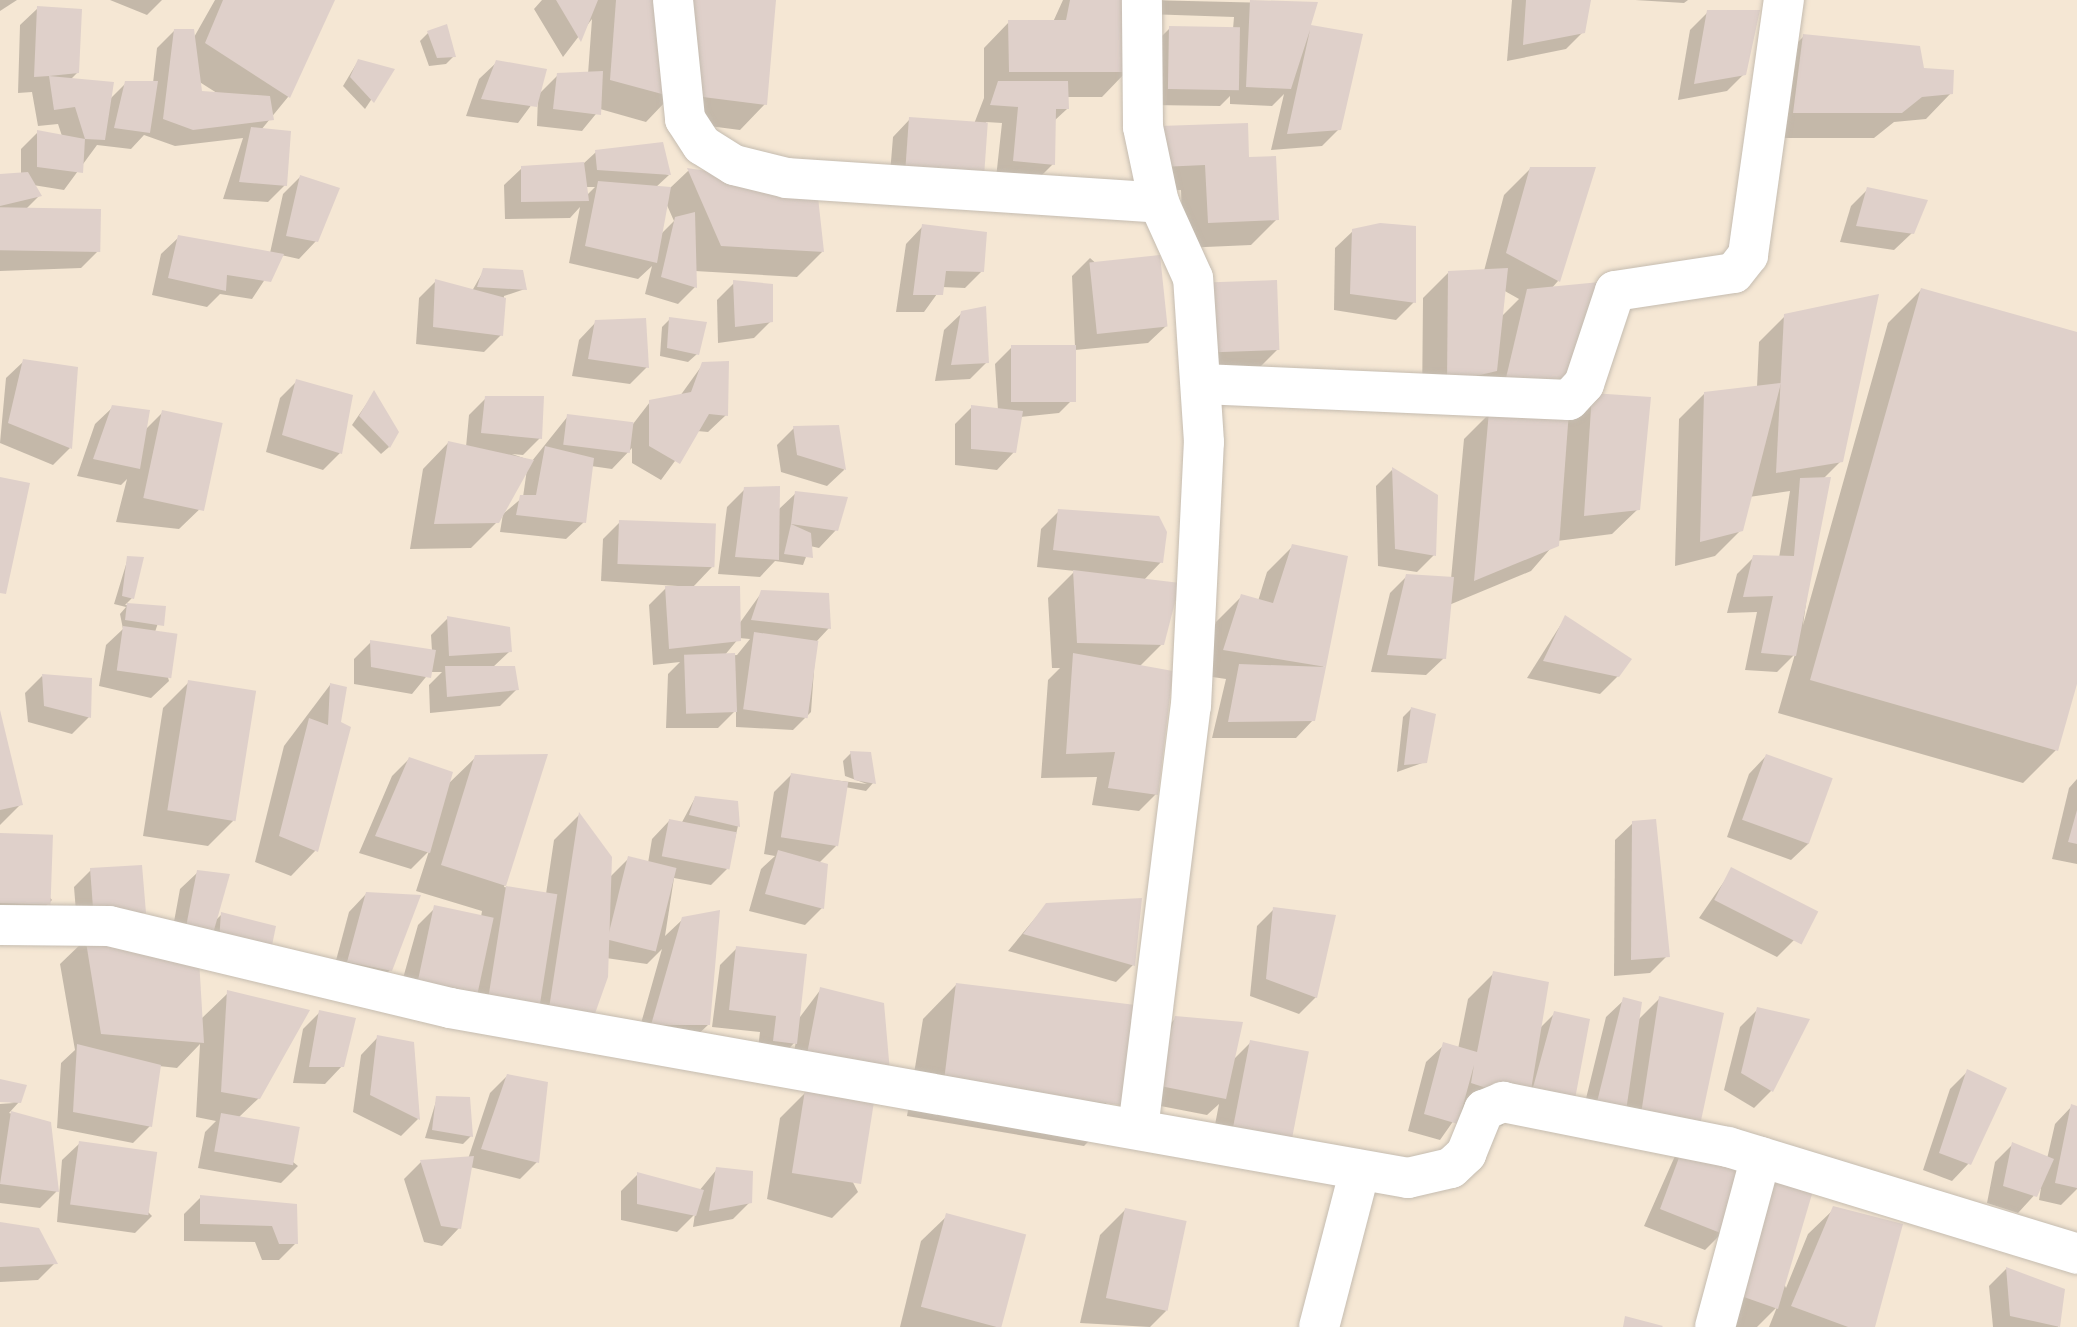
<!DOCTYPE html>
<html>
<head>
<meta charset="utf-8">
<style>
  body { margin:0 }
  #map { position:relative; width:2077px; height:1327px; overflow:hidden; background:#fdf3e7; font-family:Manrope,sans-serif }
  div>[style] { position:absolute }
  .built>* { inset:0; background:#f5e7d4; transform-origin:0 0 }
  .shadow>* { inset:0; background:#0003 }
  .building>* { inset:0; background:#dfd0ca; transform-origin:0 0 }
  .roads { filter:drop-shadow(0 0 2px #c5bcb0) drop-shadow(0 0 2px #c5bcb0) }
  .street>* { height:40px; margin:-20px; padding:0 20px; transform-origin:20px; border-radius:20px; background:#fff }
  span { translate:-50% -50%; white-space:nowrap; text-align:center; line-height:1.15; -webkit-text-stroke:8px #fff; paint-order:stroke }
</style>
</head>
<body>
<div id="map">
  <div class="built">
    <div style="left:0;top:0;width:2077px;height:1327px"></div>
  </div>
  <div class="shadow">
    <div style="clip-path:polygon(0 0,17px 0,0 11px)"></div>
    <div style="clip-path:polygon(110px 0,162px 0,147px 15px)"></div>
    <div style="clip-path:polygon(evenodd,215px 0,333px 0,288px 97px,261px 130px,285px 185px,268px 202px,223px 199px,243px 138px,175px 146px,144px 135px,131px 149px,97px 145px,64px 190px,33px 185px,39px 196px,20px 215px,98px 251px,81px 268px,0 271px,0 176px,21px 175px,21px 149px,38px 132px,62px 136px,58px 124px,38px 126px,32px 92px,18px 93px,20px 25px,38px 8px,77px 73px,70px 80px,109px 100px,126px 83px,153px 83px,157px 48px,174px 31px,193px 39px,215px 0,198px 81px,220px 95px,200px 93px,198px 81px)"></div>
    <div style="clip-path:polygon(542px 0,774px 0,765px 104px,740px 130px,670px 121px,667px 100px,646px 122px,600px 109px,582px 131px,537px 126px,538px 96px,518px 123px,466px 116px,479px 79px,497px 62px,538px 95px,558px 75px,588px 74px,592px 19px,563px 57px,534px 9px)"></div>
    <div style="clip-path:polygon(1063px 0,1128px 0,1127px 71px,1102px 97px,1066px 97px,1067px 109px,1054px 121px,1053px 164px,1036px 181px,996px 178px,1002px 123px,986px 122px,982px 187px,888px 198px,893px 137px,910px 119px,974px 124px,984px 98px,984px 48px,1009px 22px,1053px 22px)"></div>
    <div style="clip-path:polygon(1147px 0,1315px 4px,1309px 26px,1339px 129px,1322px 146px,1271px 150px,1284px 94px,1272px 106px,1230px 104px,1230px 96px,1220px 106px,1152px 105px,1153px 45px,1170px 28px,1233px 29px,1234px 17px,1146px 14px)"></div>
    <div style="clip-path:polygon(1589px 0,1583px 32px,1566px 49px,1507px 61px,1512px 0)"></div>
    <div style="clip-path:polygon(1635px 0,1688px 0,1684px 3px)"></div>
    <div style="clip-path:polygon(1708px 12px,1744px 74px,1727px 91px,1678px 100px,1690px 30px)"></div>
    <div style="clip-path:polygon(428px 33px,454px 56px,446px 64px,429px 66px,420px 41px)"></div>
    <div style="clip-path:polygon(1804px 36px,1923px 70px,1951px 93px,1926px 119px,1894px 122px,1874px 138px,1768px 138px,1778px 62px)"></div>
    <div style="clip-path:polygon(358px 61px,391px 70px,365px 109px,343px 86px)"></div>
    <div style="clip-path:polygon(evenodd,596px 152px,669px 175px,655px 188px,669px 189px,688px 171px,815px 190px,822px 252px,797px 277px,695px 271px,695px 287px,678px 304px,645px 294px,652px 266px,638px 279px,569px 263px,580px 207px,570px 218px,505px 219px,504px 185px,522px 168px,583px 164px,596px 152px,585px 187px,595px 187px,586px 196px,585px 187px,596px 152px,666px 203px,674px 221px,660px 235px,666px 203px)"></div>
    <div style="clip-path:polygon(1135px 154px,1247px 159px,1277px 219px,1251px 245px,1183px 248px,1181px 190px,1136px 191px)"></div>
    <div style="clip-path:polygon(evenodd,1530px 169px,1558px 281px,1551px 289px,1566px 423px,1593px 395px,1638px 509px,1612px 534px,1557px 541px,1531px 571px,1449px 605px,1444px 658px,1426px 675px,1371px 672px,1390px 593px,1407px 576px,1451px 579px,1464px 439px,1490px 413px,1422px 407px,1423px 298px,1448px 273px,1484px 271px,1504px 195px,1530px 169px,1503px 290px,1519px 299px,1501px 317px,1503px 290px)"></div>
    <div style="clip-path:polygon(300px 177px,316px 241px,299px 259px,281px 255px,252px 299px,220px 294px,207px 307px,152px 295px,161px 254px,179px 237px,270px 253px,283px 194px)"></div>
    <div style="clip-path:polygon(1868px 189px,1912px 233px,1894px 250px,1840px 242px,1851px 206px)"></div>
    <div style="clip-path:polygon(923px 226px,982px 271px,965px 288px,942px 287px,924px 312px,896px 312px,906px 244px)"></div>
    <div style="clip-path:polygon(1353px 231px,1414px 302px,1396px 320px,1334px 310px,1335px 248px)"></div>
    <div style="clip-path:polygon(1090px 258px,1166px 326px,1148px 343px,1075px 350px,1076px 396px,1059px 413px,1020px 417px,1014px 452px,997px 470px,955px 465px,955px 424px,972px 407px,998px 410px,995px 364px,1012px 347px,1075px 347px,1072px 276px)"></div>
    <div style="clip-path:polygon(484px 270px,525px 289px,504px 296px,501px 335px,484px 352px,416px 344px,419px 298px,436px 281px,472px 291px)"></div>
    <div style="clip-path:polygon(734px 283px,771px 321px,754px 338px,718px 343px,717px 300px)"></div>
    <div style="clip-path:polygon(1921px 290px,2077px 334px,2077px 676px,2056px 750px,2023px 783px,1778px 713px,1795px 654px,1777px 672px,1745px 670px,1757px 612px,1727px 613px,1737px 574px,1754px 557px,1779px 558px,1790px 491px,1749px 497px,1741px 530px,1715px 556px,1675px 566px,1679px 419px,1705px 393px,1757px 387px,1759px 342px,1785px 316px,1841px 461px,1823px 479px,1803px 625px,1888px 323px)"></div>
    <div style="clip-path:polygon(1197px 301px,1278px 349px,1261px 366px,1200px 369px)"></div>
    <div style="clip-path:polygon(962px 313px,987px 362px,970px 379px,935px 381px,944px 330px)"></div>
    <div style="clip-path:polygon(670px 319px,697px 354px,688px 362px,660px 356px,662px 327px)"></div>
    <div style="clip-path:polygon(596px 322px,647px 367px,630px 384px,572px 376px,579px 340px)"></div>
    <div style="clip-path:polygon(24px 361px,70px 448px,53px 465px,0 443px,6px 378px)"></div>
    <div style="clip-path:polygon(703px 364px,726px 415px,708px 432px,697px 431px,661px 480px,632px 463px,632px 448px,612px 469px,591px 466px,584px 522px,566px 539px,500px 532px,503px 514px,523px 497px,527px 469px,497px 522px,471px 548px,410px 549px,423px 469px,448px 443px,466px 447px,469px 415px,486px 398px,540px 438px,523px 455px,512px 454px,532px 461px,568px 416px,633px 424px,650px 402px,680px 396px)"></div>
    <div style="clip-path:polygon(297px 381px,340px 453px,323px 470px,266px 452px,280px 398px)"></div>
    <div style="clip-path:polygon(374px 393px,389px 447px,381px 454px,352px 425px)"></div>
    <div style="clip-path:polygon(113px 407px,145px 430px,163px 412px,205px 504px,179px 529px,116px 522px,127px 479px,121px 485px,77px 476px,95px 424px)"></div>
    <div style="clip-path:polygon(838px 427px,844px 470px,827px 486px,781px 472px,777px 445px,794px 428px)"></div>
    <div style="clip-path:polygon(1392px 470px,1434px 555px,1417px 572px,1378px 566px,1376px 486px)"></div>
    <div style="clip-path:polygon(745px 489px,778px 510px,796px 493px,836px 530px,819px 548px,810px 546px,803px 565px,775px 561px,760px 577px,718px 574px,727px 507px)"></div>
    <div style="clip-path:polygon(1058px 512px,1158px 518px,1161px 562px,1143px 581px,1162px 644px,1139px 667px,1156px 794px,1139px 811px,1092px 805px,1097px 777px,1041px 778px,1048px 680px,1060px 668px,1052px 668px,1048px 598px,1075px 571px,1037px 567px,1041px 529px)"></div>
    <div style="clip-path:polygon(620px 522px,712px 567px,693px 587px,601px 581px,603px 539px)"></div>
    <div style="clip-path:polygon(1293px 546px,1345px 557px,1313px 720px,1296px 738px,1212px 738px,1226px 679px,1199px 675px,1216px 622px,1242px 596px,1258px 601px,1267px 572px)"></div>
    <div style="clip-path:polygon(128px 558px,132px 598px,125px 605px,163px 608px,155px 632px,169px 681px,151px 698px,99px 686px,106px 645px,123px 629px,120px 614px,126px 607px,114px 604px)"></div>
    <div style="clip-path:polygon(evenodd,666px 588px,739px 624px,762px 592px,829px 628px,816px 642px,811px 712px,793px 730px,736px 727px,736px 710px,718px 728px,666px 728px,668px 674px,680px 662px,653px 665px,649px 605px,666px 588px,750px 639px,737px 655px,724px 656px,739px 638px,750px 639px)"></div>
    <div style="clip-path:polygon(448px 618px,510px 651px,492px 668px,517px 689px,500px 706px,430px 713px,429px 685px,442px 672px,430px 672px,412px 694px,354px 684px,354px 659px,371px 642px,432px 651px,431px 635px)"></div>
    <div style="clip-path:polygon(1565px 618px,1618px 676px,1600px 694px,1527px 678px)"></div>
    <div style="clip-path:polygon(42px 676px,89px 717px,72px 734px,28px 722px,25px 693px)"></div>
    <div style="clip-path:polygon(189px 682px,234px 820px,208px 846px,143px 836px,163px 708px)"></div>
    <div style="clip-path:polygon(330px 685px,339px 724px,316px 850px,291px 876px,255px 862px,284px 746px)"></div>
    <div style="clip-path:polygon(1411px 709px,1425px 762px,1397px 772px,1403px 717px)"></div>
    <div style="clip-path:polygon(0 714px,21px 804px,0 825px)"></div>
    <div style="clip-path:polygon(851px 753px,873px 783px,866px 791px,845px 787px,836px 846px,818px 864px,822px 908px,805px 925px,749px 911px,761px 869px,775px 856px,764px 854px,774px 792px,791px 775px,867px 784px,845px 776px,843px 761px)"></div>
    <div style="clip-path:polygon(546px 756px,504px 887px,546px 894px,554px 840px,579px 815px,609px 878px,629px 858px,648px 863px,652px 839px,669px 821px,681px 824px,695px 798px,738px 826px,728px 868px,711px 885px,674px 878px,665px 936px,683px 919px,709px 1024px,691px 1041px,636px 1041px,662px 949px,647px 964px,606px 958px,590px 1021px,398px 996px,418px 925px,435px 908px,481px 917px,482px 911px,416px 891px,429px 851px,411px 869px,359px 853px,392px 776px,409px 759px,446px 786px,476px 757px)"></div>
    <div style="clip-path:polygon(1766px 756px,1809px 843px,1791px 860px,1727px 837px,1749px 774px)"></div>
    <div style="clip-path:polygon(2077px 779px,2077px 864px,2052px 859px,2069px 788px)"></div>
    <div style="clip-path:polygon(1633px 823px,1667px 956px,1650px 973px,1614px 976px,1615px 840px)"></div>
    <div style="clip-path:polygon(0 835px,52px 900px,35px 917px,0 919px)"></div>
    <div style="clip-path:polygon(91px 870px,144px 912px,127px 929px,77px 924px,74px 887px)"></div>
    <div style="clip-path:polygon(1732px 870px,1794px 940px,1777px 957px,1699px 918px)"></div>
    <div style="clip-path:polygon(198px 872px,214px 922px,222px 914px,274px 927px,191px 960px,201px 1019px,228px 993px,259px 1098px,238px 1118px,298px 1166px,281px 1183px,198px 1168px,205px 1132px,216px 1121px,196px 1117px,200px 1044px,177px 1068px,159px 1066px,150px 1126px,133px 1143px,57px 1128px,61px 1063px,75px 1050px,60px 964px,86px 939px,169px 949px,180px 889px)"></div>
    <div style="clip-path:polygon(366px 894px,390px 970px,373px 987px,331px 979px,349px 912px)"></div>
    <div style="clip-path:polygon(1046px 905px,1133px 965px,1116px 982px,1008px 951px)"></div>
    <div style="clip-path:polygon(1274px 909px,1316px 997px,1299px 1014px,1250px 996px,1257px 926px)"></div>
    <div style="clip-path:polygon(737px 948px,797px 1021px,821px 989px,882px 1005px,790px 1075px,796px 1041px,778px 1060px,757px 1057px,760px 1032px,712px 1027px,720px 965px)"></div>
    <div style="clip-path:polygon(1494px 973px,1539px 1029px,1555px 1013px,1588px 1021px,1502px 1126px,1459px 1113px,1440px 1140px,1408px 1131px,1426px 1062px,1444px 1045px,1458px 1049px,1468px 999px)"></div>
    <div style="clip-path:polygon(956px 985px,1117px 1112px,1084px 1146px,907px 1116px,923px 1019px)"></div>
    <div style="clip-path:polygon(1659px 999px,1722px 1233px,1705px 1250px,1644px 1226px,1675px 1156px,1580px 1123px,1606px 1017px,1624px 1000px,1637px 1021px)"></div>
    <div style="clip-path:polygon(1757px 1010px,1771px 1091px,1754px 1108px,1724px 1090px,1740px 1027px)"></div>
    <div style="clip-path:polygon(320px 1012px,342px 1066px,325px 1084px,293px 1083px,303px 1029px)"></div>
    <div style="clip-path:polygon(1176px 1018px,1232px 1061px,1251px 1042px,1307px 1052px,1208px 1161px,1219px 1104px,1207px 1115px,1140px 1102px,1159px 1035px)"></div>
    <div style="clip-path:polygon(378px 1037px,412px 1044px,418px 1119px,401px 1136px,353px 1112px,361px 1055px)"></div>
    <div style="clip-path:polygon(1967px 1072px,1969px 1163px,1952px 1181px,1923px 1170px,1950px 1089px)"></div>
    <div style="clip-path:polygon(507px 1076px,537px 1162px,520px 1179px,470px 1167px,459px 1228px,442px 1246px,424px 1242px,404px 1179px,421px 1162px,468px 1159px,490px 1093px)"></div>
    <div style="clip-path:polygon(0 1081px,19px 1102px,9px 1113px,49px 1124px,57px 1191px,40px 1208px,0 1203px,0 1104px,14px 1103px,0 1100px)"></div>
    <div style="clip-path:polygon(806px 1092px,858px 1192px,832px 1218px,767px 1199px,780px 1118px)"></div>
    <div style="clip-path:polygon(437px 1098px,471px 1136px,463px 1144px,425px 1138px)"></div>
    <div style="clip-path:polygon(2072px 1106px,2077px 1189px,2061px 1205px,2039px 1200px,2041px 1188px,2018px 1213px,1987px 1203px,1995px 1162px,2012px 1145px,2047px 1159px,2055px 1124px)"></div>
    <div style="clip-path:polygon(80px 1143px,152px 1216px,135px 1233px,57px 1222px,62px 1160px)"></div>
    <div style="clip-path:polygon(717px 1169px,750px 1202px,733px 1219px,693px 1227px,695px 1214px,677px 1232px,621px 1220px,621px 1191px,638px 1174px,699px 1191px)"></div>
    <div style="clip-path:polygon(1746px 1195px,1786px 1288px,1808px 1234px,1834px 1209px,1873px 1327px,1769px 1327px,1777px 1307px,1757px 1327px,1732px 1327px)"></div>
    <div style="clip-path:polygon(201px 1197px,295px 1206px,296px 1243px,279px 1260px,262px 1260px,255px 1242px,184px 1241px,184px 1214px)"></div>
    <div style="clip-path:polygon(1125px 1210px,1166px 1311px,1150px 1327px,1080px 1323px,1100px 1235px)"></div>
    <div style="clip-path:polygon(947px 1216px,1001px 1326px,1000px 1327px,900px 1327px,921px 1241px)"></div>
    <div style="clip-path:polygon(0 1224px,55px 1263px,38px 1280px,0 1282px)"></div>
    <div style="clip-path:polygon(2006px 1269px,2063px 1291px,2058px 1327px,1993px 1327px,1989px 1286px)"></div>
  </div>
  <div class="building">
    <div style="clip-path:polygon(223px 0,335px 0,290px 98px,205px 43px)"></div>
    <div style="clip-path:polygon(556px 0,598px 0,581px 42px)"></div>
    <div style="clip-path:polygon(616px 0,661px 0,673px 97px,610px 80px)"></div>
    <div style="clip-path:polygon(684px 0,776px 0,767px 105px,695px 96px)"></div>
    <div style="clip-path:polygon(1070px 0,1130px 0,1129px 72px,1009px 72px,1008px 20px,1066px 20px)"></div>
    <div style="clip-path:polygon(1250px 0,1318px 2px,1311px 25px,1363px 34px,1341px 130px,1287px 134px,1310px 30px,1291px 89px,1246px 87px)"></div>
    <div style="clip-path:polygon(1526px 0,1591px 0,1585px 33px,1523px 45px)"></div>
    <div style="clip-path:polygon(37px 6px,82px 9px,79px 73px,49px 76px,114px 82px,105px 140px,85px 139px,75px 107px,54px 110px,49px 76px,34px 77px)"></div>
    <div style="clip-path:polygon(1707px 10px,1760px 10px,1746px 75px,1694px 84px)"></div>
    <div style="clip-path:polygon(447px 24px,456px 57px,437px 58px,427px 31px)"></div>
    <div style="left:1169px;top:26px;width:71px;height:63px;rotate:1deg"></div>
    <div style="clip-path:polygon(174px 29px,194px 29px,202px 91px,270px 96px,274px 120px,193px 130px,163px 119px)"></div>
    <div style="clip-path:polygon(1803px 34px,1920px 46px,1924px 68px,1954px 70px,1953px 94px,1922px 97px,1902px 113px,1793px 113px)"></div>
    <div style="clip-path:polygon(358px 59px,395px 69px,374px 103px,350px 77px)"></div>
    <div style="clip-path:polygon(496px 60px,547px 69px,537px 107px,481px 99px)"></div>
    <div style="clip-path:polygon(603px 71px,601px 115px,553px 109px,557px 73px)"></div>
    <div style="clip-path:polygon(125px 81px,158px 81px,150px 133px,114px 128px)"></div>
    <div style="clip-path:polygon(998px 81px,1068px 81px,1069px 109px,1056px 109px,1055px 165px,1013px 161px,1018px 107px,990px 105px)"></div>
    <div style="left:909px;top:117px;width:79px;height:65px;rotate:4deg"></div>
    <div style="clip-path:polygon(1248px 123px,1249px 157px,1276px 156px,1279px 220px,1208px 223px,1205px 165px,1161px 167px,1160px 126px)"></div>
    <div style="clip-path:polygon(251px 127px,291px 131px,287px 186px,239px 182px)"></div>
    <div style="clip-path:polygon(37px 130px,85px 139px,83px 173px,37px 167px)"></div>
    <div style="clip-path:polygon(663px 142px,671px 175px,597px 170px,595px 150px)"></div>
    <div style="clip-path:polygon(584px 162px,589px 201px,521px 202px,521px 166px)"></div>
    <div style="clip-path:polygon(1530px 167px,1596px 167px,1560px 282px,1506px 253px)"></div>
    <div style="clip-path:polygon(687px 168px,817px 188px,824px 252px,721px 246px)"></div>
    <div style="clip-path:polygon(28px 172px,42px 196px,0 206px,0 174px)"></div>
    <div style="clip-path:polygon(300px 175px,340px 188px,318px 242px,286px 236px)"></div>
    <div style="clip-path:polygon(598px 181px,671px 187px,657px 263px,585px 246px)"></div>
    <div style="clip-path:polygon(1867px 187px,1928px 200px,1914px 234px,1856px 226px)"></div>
    <div style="left:101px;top:209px;width:43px;height:101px;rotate:91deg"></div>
    <div style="clip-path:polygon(695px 212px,697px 288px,661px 277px,675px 217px)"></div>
    <div style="clip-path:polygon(1380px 223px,1416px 226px,1416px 303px,1350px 294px,1352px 229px)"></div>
    <div style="clip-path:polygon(922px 224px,987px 232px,984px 272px,946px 271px,943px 295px,913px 295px)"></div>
    <div style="clip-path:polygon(178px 235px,284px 254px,271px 282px,227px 275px,226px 291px,168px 278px)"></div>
    <div style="left:1160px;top:255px;width:72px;height:71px;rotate:84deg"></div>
    <div style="clip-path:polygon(483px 268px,523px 270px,527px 290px,477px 287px)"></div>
    <div style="clip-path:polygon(1508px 268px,1497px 371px,1447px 383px,1448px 271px)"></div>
    <div style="clip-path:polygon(435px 279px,506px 298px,503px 336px,433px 327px)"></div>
    <div style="clip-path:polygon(733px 280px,773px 284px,773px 322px,735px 327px)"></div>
    <div style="left:1277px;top:280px;width:70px;height:64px;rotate:88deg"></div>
    <div style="clip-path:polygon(1600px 282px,1567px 386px,1505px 382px,1527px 289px)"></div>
    <div style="clip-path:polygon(1921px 288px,2077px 332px,2077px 684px,2058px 751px,1810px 680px)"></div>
    <div style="clip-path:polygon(1879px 294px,1843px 462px,1776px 473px,1784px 314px)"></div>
    <div style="clip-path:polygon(986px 306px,989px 363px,951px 365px,961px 311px)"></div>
    <div style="clip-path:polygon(669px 317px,707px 322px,699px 355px,667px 348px)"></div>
    <div style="clip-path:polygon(646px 318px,649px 368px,588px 359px,595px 320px)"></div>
    <div style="left:1011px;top:345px;width:65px;height:57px"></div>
    <div style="clip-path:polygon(23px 359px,78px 367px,72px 449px,8px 423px)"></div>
    <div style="clip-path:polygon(729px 361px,728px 416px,709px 414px,680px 464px,649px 446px,649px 400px,691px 392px,702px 362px)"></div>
    <div style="clip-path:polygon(296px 379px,353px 395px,342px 454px,282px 435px)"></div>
    <div style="clip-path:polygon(1781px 383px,1743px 531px,1700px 542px,1704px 392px)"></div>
    <div style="clip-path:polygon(374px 390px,399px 432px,390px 448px,359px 416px)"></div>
    <div style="clip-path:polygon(1592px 393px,1651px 397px,1640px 510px,1584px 516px)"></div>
    <div style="clip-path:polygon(485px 396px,544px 396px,542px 439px,481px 433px)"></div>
    <div style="clip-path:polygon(112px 405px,150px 410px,140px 469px,93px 459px)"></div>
    <div style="clip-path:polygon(971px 405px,1023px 411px,1016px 453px,971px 449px)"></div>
    <div style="left:162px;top:410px;width:62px;height:90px;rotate:12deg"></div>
    <div style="clip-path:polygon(1489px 411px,1569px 411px,1559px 546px,1474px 581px)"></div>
    <div style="left:567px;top:414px;width:67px;height:31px;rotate:7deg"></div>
    <div style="clip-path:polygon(839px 425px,846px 470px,797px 455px,793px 426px)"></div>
    <div style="clip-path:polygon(448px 441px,534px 460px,499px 523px,434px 524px)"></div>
    <div style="clip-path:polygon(545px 446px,594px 458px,586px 523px,516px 515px,520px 495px,536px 495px)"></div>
    <div style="clip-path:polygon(1392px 467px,1438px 495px,1436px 556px,1395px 549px)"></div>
    <div style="clip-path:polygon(0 477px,30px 483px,6px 594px,0 593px)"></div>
    <div style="clip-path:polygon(1831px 477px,1796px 656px,1761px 653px,1773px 596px,1743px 597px,1753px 555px,1794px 556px,1800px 478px)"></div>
    <div style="clip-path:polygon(780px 486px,779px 560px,735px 557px,744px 487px)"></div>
    <div style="clip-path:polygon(795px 491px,848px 497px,838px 531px,791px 524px)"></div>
    <div style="clip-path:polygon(1058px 509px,1159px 516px,1167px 532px,1163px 563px,1053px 550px)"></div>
    <div style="left:619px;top:520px;width:97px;height:44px;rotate:2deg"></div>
    <div style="clip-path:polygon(791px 524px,811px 533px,813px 558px,784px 554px)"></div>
    <div style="clip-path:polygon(1292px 544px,1348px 556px,1326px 667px,1315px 721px,1228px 722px,1239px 664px,1326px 667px,1223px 650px,1241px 594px,1273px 603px)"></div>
    <div style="clip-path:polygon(127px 556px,144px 557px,134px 599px,122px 596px)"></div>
    <div style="clip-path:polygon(1073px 570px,1180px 583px,1164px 645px,1077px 643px)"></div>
    <div style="clip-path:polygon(1406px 574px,1454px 577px,1446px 659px,1387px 655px)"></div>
    <div style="clip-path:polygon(665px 586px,740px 586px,741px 641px,669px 649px)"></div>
    <div style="clip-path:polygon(761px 590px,829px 593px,831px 629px,751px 620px)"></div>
    <div style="clip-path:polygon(127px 603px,166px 606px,164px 626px,125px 620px)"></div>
    <div style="clip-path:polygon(1565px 615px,1632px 659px,1619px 677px,1543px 661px)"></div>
    <div style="clip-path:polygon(447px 616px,510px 627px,512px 652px,449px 656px)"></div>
    <div style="left:123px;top:626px;width:55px;height:45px;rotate:8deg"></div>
    <div style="left:754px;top:632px;width:65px;height:78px;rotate:8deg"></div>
    <div style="clip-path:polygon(370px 640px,436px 650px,431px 678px,371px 667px)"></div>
    <div style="left:735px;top:653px;width:59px;height:51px;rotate:88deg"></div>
    <div style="clip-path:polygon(1073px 653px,1173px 671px,1158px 795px,1108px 788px,1115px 752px,1066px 754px)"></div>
    <div style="clip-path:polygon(445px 666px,515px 666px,519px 690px,447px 697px)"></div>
    <div style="clip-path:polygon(42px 674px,92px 678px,91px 718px,44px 706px)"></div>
    <div style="left:188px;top:680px;width:69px;height:132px;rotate:9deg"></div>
    <div style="clip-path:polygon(330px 683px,347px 687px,341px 722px,351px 727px,318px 852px,279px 836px,309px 718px,328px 725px)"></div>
    <div style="clip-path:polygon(1411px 707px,1436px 714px,1427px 763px,1404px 765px)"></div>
    <div style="clip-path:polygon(0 710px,23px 805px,0 810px)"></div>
    <div style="clip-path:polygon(850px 751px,871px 752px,876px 784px,854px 780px)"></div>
    <div style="clip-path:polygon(548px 754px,506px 886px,441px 865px,475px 755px)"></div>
    <div style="left:1766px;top:754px;width:71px;height:70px;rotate:20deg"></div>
    <div style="clip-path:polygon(409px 757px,453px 772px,430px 853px,375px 836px)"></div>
    <div style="left:791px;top:773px;width:58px;height:65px;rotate:9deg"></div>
    <div style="clip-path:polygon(695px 796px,738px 801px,740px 827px,689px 815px)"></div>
    <div style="clip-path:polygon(2077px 810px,2077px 844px,2068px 842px)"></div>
    <div style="clip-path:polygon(579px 812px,612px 857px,608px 977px,592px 1022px,548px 1015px)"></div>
    <div style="left:669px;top:819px;width:69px;height:38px;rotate:11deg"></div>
    <div style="clip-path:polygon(1656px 819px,1670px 957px,1631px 960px,1632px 821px)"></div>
    <div style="left:0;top:833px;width:53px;height:70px;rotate:2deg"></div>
    <div style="clip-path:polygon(778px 850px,828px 864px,824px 909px,765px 894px)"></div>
    <div style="left:628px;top:856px;width:50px;height:86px;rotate:14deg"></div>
    <div style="clip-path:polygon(142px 865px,146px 913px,93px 908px,90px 868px)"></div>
    <div style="left:1731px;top:867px;width:98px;height:37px;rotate:27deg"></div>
    <div style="clip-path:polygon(197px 870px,230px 874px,210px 944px,185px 932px)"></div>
    <div style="left:506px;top:886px;width:52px;height:117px;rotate:9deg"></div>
    <div style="clip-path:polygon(366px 892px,421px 895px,392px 971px,347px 962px)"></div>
    <div style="clip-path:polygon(1142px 898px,1135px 966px,1023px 934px,1046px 903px)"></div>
    <div style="left:434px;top:905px;width:61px;height:77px;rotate:12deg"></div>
    <div style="clip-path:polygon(1273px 907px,1336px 915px,1317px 998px,1266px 979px)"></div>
    <div style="clip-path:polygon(720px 910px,710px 1025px,651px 1025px,682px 917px)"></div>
    <div style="clip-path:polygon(221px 912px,276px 926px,270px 955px,219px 941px)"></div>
    <div style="clip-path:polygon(85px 936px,199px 959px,204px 1043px,101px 1034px)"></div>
    <div style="clip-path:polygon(736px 946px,807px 954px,797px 1044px,773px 1041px,776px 1016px,729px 1010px)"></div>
    <div style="clip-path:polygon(1493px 971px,1549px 982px,1529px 1102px,1471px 1083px,1474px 1065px,1458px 1124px,1424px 1114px,1443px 1042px,1477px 1052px)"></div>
    <div style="left:956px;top:983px;width:185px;height:101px;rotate:7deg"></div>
    <div style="clip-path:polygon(820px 987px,884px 1003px,890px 1072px,806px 1059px)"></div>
    <div style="clip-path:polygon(227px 990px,310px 1010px,260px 1099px,221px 1092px)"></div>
    <div style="clip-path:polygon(1659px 996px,1724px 1013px,1699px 1130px,1641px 1114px)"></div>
    <div style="clip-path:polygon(1623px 997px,1642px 1002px,1625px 1118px,1596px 1106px)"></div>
    <div style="clip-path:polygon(1757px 1007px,1810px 1019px,1773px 1092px,1741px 1073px)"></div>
    <div style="clip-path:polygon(319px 1010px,356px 1018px,344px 1067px,309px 1067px)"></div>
    <div style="clip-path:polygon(1554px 1011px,1590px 1019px,1572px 1115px,1529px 1102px)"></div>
    <div style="clip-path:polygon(1175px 1016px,1243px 1022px,1226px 1099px,1155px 1085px)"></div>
    <div style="clip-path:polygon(377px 1035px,414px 1042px,420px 1120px,370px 1095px)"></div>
    <div style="left:1250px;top:1040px;width:60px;height:97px;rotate:11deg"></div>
    <div style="clip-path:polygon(77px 1044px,161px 1065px,152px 1127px,73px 1112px)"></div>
    <div style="clip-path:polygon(1967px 1069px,2007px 1088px,1971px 1165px,1939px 1153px)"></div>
    <div style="clip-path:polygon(507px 1074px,548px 1082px,539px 1163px,481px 1149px)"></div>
    <div style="clip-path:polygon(0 1079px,27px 1085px,21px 1103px,0 1102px)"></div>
    <div style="left:805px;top:1090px;width:70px;height:84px;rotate:9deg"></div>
    <div style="clip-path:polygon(436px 1096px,470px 1097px,473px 1137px,432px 1130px)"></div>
    <div style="clip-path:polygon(2071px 1104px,2077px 1106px,2077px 1188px,2055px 1183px)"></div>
    <div style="clip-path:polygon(11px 1111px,51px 1122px,59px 1192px,0 1184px)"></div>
    <div style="left:221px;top:1113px;width:80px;height:39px;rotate:10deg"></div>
    <div style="left:79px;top:1141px;width:79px;height:64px;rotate:8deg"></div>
    <div style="clip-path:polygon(2012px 1142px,2054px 1159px,2037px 1197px,2003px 1186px)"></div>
    <div style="clip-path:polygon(1684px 1144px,1744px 1153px,1723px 1234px,1660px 1209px)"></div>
    <div style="clip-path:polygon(474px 1156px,461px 1229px,441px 1226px,420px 1160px)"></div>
    <div style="clip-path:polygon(716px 1167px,753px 1171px,752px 1203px,709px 1211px)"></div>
    <div style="clip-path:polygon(1771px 1167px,1815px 1184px,1778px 1309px,1741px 1296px)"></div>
    <div style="clip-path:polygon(637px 1172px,704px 1190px,696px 1216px,637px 1204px)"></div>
    <div style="clip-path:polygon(200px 1195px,297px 1204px,298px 1244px,279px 1244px,272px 1226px,200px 1224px)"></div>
    <div style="clip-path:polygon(1833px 1206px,1903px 1224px,1875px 1327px,1848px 1327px,1791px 1306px)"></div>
    <div style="left:1125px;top:1208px;width:63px;height:92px;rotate:12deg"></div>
    <div style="left:946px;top:1213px;width:83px;height:97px;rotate:15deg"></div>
    <div style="clip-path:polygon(0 1222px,39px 1228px,58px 1264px,0 1267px)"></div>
    <div style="clip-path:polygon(2006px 1267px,2065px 1289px,2060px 1327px,2010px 1316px)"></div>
    <div style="clip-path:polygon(1625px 1316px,1663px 1326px,1662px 1327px,1623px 1327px)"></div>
  </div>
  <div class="roads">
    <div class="street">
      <div style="left:673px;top:0;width:120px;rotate:84.2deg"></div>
      <div style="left:685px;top:119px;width:31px;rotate:57deg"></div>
      <div style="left:702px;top:145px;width:38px;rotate:32deg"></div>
      <div style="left:734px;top:165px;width:55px;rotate:13.8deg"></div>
      <div style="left:787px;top:178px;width:373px;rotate:3.8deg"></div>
      <div style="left:1202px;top:384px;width:367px;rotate:2.5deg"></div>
      <div style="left:1569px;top:400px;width:22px;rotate:-47deg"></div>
      <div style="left:1584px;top:384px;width:98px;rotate:-71.6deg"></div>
      <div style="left:1615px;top:291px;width:120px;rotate:-8.6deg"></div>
      <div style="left:1734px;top:273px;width:23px;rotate:-52deg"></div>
      <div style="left:1748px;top:255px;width:258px;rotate:-82deg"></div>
      <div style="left:0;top:925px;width:109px;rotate:0.5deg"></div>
      <div style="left:109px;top:926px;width:351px;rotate:13.5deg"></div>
      <div style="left:450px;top:1008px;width:973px;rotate:10.06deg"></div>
      <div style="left:1408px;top:1178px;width:44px;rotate:-13.1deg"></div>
      <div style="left:1451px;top:1168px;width:21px;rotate:-43deg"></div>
      <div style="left:1466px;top:1154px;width:48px;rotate:-67.8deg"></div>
      <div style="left:1484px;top:1110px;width:21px;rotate:-23deg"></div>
      <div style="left:1503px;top:1102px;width:229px;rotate:11.3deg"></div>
      <div style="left:1728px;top:1147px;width:365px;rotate:17deg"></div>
      <div style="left:1138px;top:1129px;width:426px;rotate:-82.9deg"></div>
      <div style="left:1191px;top:706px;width:264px;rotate:-87.2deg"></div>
      <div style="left:1204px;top:442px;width:164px;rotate:-93.8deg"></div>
      <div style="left:1193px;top:278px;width:82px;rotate:-114.4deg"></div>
      <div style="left:1159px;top:203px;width:78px;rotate:-101.9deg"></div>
      <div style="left:1143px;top:127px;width:127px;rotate:-90.5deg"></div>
      <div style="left:1319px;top:1327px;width:162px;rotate:-75.4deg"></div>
      <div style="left:1715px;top:1327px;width:176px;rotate:-74.9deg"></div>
    </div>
  </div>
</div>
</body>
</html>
